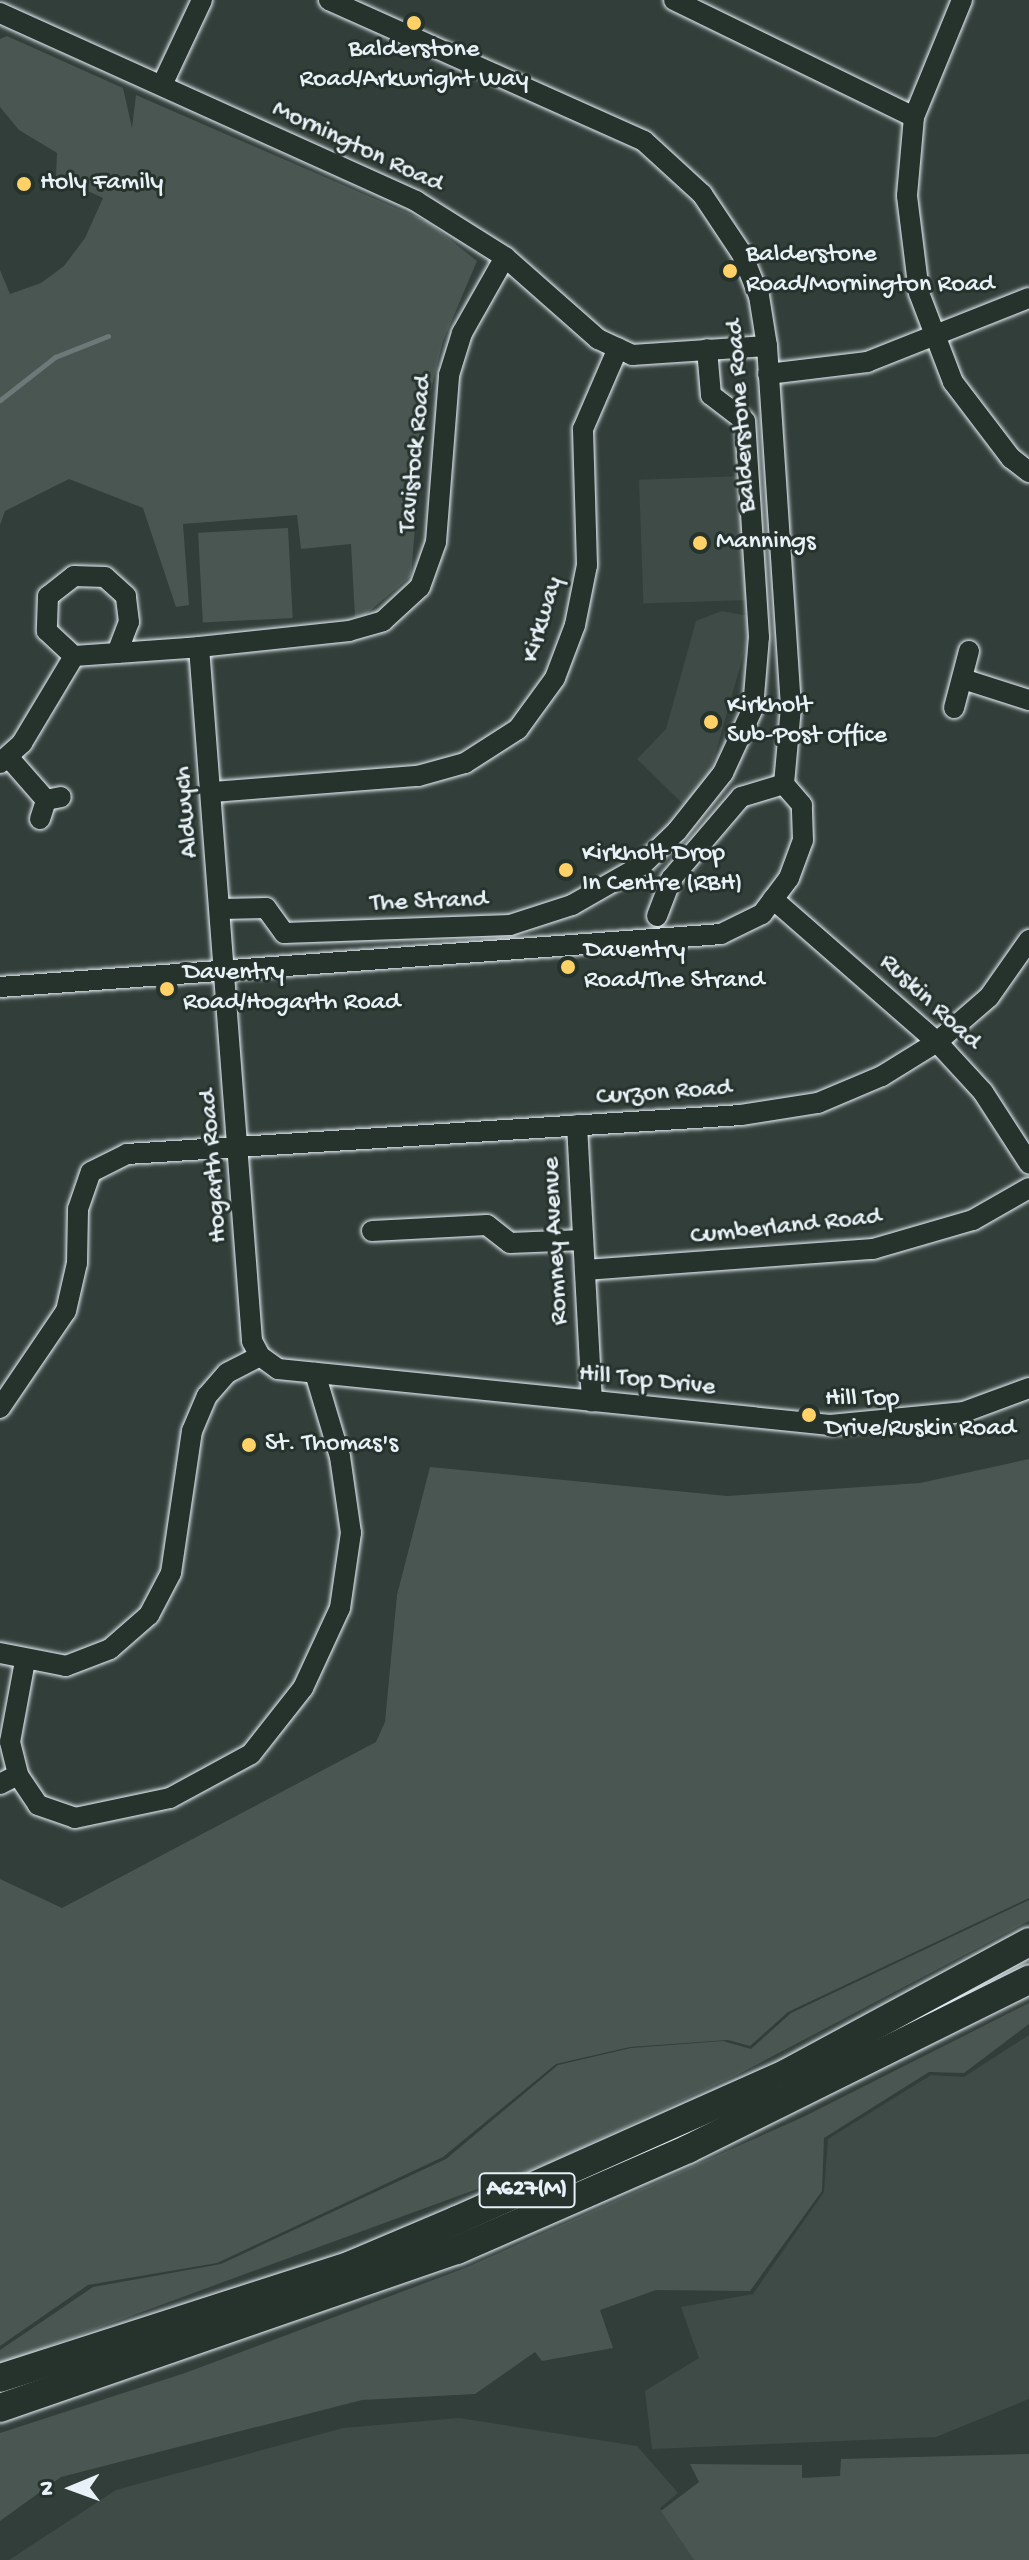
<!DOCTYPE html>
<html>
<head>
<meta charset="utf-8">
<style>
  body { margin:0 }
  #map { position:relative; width:1029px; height:2560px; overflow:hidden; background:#323e39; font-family:"Gochi Hand",sans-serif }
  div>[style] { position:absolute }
  .built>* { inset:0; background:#3f4b46; transform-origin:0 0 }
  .green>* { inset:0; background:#495651; transform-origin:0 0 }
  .stream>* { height:5px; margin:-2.5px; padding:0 2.5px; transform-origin:2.5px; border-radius:2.5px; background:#6d7978 }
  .roads { filter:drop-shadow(0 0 2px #e8f1f8) drop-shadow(0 0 2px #e8f1f8) }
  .minor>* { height:20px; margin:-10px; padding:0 10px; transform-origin:10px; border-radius:10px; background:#26332d }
  .highway>* { height:28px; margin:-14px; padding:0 14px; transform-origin:14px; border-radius:14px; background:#26332d }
  .dots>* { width:22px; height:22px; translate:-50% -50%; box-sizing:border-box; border:4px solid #26332d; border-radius:50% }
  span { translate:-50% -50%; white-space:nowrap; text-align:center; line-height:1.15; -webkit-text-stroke:6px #26332d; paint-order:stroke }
  .shield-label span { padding:2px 6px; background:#26332d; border:2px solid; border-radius:6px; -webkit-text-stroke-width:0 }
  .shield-label { font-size:24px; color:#e8f1f8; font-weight:700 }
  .poi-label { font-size:26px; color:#e8f1f8 }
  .left { translate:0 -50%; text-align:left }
  .street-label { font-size:26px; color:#e8f1f8 }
  .north { position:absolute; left:32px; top:2448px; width:80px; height:80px; -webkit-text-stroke:6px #26332d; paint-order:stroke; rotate:269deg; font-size:22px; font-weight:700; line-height:32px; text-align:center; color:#e8f1f8 }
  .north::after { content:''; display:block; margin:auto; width:28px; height:36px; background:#e8f1f8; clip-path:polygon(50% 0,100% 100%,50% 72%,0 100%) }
</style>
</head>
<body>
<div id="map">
  <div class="built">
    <div style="left:744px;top:476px;width:124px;height:105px;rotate:88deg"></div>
    <div style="clip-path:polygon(722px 611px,754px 617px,708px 780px,686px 807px,637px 759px,666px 729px,696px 621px)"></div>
    <div style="clip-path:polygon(1029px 2035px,1029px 2399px,936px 2437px,652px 2449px,645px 2391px,699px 2358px,681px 2307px,753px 2294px,824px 2192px,828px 2139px,931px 2075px,964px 2077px)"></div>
    <div style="clip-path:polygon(459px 2418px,637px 2446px,678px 2493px,660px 2508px,694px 2560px,9px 2560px,116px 2490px,343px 2428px)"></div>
  </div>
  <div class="green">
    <div style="clip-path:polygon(7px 36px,123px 88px,132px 128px,136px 95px,428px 222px,477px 261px,443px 341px,424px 418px,411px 576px,365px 615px,355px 617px,351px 544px,301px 549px,297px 515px,183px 524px,189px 605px,176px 607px,143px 508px,69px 479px,5px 511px,0 525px,0 270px,10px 294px,41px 283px,64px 266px,85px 238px,103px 198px,56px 176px,57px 153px,19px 130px,0 107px,0 39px)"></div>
    <div style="left:288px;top:528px;width:90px;height:90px;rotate:87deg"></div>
    <div style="clip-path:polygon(1029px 1459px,1029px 1898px,788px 2012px,750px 2046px,728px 2040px,630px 2047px,556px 2064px,443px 2157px,217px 2263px,88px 2285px,0 2346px,0 1879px,62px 1908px,376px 1742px,385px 1722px,397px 1595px,430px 1467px,727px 1496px,920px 1483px)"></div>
    <div style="clip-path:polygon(1029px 1900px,1029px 1921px,739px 2074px,548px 2163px,0 2364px,0 2350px,93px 2287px,221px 2264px,446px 2159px,558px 2065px,631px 2048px,723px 2041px,751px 2049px,791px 2013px)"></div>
    <div style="clip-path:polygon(1029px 2003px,1029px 2024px,964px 2073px,929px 2072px,824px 2138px,822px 2191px,750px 2291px,656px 2290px,600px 2310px,613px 2348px,542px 2361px,535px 2352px,475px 2394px,362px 2400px,61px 2477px,0 2521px,0 2433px,185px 2373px,465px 2268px,803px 2117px)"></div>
    <div style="clip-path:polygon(1029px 2454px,1029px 2560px,694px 2560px,661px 2511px,699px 2482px,690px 2464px,802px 2465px,802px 2478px,840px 2476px,841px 2459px)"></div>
  </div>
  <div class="stream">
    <div style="left:0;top:400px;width:70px;rotate:-38deg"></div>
    <div style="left:55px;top:357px;width:57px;rotate:-21.6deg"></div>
  </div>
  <div class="roads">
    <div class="minor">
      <div style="left:329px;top:0;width:345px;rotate:24.1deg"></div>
      <div style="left:644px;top:141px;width:79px;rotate:42.4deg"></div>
      <div style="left:702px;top:194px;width:72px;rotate:56.3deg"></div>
      <div style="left:742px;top:254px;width:45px;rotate:68deg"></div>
      <div style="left:759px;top:296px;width:51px;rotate:80.9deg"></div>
      <div style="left:767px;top:346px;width:362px;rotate:86.2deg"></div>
      <div style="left:791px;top:707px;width:77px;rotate:95.2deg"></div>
      <div style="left:674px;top:0;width:267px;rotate:26deg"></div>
      <div style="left:962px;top:0;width:126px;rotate:112.3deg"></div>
      <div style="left:914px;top:117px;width:79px;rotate:95.1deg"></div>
      <div style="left:907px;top:196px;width:98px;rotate:82.9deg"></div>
      <div style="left:919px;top:293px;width:95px;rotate:69.1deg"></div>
      <div style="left:953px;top:382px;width:96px;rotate:52.7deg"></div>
      <div style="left:1011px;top:458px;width:23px;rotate:38deg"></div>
      <div style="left:0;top:13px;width:457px;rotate:24.3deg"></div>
      <div style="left:416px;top:201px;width:105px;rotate:32.2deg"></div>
      <div style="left:505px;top:257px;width:124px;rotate:41.4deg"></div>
      <div style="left:598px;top:339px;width:38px;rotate:25deg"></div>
      <div style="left:632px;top:355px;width:135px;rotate:-3.8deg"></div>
      <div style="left:162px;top:85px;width:94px;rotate:-64.8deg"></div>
      <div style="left:768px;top:374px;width:100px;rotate:-6.9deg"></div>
      <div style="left:867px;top:362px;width:174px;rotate:-21.6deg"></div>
      <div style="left:199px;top:647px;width:696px;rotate:85.63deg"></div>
      <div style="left:252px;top:1341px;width:17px;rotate:62deg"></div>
      <div style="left:260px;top:1356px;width:22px;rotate:36deg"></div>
      <div style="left:278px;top:1369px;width:555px;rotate:5.79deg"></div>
      <div style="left:830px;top:1425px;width:135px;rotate:-5.5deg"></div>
      <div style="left:964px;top:1412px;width:69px;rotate:-20.3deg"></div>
      <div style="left:117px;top:653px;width:33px;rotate:-69deg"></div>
      <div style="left:129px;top:622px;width:26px;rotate:-97deg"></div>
      <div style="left:126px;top:596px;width:28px;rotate:-138deg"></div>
      <div style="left:105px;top:577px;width:31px;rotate:-178deg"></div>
      <div style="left:74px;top:576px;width:33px;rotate:142deg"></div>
      <div style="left:48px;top:596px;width:35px;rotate:92deg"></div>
      <div style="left:47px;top:631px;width:37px;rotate:43deg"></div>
      <div style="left:74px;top:656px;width:43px;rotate:-4deg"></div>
      <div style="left:117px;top:653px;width:71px;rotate:-4deg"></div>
      <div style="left:188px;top:648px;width:11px;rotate:-5deg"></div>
      <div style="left:199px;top:647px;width:151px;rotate:-6.1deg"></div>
      <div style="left:349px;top:631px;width:35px;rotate:-16deg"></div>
      <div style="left:383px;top:621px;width:50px;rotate:-42.6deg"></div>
      <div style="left:420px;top:587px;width:48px;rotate:-70.4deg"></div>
      <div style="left:436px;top:542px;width:168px;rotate:-85.5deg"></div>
      <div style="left:449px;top:375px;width:44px;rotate:-72.8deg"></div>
      <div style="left:462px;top:333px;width:87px;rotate:-60.5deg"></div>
      <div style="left:963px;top:679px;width:69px;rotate:17.7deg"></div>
      <div style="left:954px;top:708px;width:59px;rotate:-75.3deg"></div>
      <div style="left:10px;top:759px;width:55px;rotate:48.7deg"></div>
      <div style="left:0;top:763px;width:30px;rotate:-42deg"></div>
      <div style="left:22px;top:743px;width:101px;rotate:-59.1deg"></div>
      <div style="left:213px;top:792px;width:206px;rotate:-4.5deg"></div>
      <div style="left:418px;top:776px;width:49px;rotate:-15.5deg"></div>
      <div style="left:465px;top:763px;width:63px;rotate:-32.7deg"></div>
      <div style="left:518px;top:729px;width:63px;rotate:-54deg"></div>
      <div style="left:555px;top:678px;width:57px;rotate:-69.3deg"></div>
      <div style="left:575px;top:625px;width:61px;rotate:-78.7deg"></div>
      <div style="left:587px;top:565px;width:136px;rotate:-91.7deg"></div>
      <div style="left:583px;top:429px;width:88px;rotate:-66.6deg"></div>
      <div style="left:40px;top:819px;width:20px;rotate:-72deg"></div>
      <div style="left:46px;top:800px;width:15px;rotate:-11deg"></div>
      <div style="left:773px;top:899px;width:218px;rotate:41.1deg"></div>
      <div style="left:937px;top:1042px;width:68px;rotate:47.4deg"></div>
      <div style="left:983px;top:1092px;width:85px;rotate:57.1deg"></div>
      <div style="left:222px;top:909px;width:44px;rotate:-1.3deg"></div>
      <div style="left:266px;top:908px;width:31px;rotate:54deg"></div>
      <div style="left:284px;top:933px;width:226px;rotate:-2deg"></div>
      <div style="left:510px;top:925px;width:65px;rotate:-17.9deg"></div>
      <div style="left:572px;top:905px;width:81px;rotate:-29.7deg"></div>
      <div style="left:642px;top:865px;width:49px;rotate:-44.2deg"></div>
      <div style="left:677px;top:831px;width:74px;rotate:-51.6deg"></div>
      <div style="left:723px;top:773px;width:72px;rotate:-65.2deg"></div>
      <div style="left:753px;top:708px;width:71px;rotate:-85.2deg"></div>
      <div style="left:759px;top:637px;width:216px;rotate:-93.7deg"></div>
      <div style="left:745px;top:421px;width:43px;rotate:-142.6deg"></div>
      <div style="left:711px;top:395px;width:46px;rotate:-95deg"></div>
      <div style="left:657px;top:916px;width:40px;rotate:-69deg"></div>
      <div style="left:671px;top:879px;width:108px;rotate:-49.5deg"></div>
      <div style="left:741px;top:797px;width:45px;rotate:-16.8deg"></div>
      <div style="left:0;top:987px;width:723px;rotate:-4.2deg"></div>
      <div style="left:721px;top:934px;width:46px;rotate:-26deg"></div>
      <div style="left:762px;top:914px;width:45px;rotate:-53.1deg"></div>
      <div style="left:789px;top:878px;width:40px;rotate:-69.8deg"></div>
      <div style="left:803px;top:840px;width:35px;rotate:-92deg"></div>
      <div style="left:802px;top:805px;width:28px;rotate:-131deg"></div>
      <div style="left:577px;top:1125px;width:277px;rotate:86.9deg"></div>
      <div style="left:372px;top:1231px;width:115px;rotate:-3deg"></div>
      <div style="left:487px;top:1225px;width:29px;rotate:38deg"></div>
      <div style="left:510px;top:1243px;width:73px;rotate:-2.4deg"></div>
      <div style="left:585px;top:1270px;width:289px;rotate:-4.2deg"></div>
      <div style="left:873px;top:1249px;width:104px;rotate:-16.2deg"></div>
      <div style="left:973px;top:1220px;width:64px;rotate:-29.7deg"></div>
      <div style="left:0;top:1408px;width:117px;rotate:-55.8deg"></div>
      <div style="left:66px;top:1311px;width:49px;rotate:-77.1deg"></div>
      <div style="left:77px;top:1263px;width:54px;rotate:-88.9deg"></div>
      <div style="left:78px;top:1209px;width:39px;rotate:-71deg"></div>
      <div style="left:91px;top:1172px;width:40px;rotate:-26.6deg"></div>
      <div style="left:127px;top:1154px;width:615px;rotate:-3.63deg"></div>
      <div style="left:741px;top:1115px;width:78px;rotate:-8.9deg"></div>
      <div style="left:818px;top:1103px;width:69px;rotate:-22.9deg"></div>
      <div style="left:882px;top:1076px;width:65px;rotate:-31.7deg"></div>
      <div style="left:937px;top:1042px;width:69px;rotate:-40.9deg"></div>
      <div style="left:989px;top:997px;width:70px;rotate:-54.9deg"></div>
      <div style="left:0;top:1653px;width:67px;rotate:11.1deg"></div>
      <div style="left:66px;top:1666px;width:47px;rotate:-21.1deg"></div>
      <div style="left:110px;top:1649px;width:52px;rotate:-41.1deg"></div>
      <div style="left:149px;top:1615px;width:47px;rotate:-62.4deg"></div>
      <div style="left:171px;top:1573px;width:144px;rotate:-81.6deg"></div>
      <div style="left:192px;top:1431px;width:38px;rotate:-67deg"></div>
      <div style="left:207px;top:1396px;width:30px;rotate:-49deg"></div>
      <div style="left:227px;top:1373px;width:37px;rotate:-27deg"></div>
      <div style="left:25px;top:1661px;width:82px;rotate:100.5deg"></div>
      <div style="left:10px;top:1742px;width:34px;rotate:76deg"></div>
      <div style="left:18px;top:1775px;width:36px;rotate:56deg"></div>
      <div style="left:38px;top:1805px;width:39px;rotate:19deg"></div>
      <div style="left:75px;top:1818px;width:97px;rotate:-11.9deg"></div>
      <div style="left:170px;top:1798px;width:92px;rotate:-28.5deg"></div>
      <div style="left:251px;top:1754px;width:84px;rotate:-51.8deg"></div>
      <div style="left:303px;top:1688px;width:88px;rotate:-65.2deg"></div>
      <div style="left:340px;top:1608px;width:76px;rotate:-81.7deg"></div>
      <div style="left:351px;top:1533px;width:77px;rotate:-98.2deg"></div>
      <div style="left:340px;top:1457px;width:88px;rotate:-106.6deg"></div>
      <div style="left:0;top:1784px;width:20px;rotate:-27deg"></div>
    </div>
    <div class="highway">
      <div style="left:0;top:2378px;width:369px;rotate:-17.8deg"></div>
      <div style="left:351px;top:2265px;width:115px;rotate:-23deg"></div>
      <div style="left:457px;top:2220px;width:361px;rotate:-24deg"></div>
      <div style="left:787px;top:2073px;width:275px;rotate:-28.4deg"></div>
      <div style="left:0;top:2408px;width:484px;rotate:-19.1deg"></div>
      <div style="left:457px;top:2250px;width:252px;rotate:-23.6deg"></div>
      <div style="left:688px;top:2149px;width:381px;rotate:-26.4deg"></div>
    </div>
  </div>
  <div class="dots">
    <div style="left:414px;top:23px;background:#ffd166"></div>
    <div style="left:24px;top:184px;background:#ffd166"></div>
    <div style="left:730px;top:271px;background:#ffd166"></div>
    <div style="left:700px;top:543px;background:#ffd166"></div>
    <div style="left:711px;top:722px;background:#ffd166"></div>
    <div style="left:566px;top:870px;background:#ffd166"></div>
    <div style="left:568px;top:967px;background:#ffd166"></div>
    <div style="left:167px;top:989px;background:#ffd166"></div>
    <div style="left:809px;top:1415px;background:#ffd166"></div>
    <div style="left:249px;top:1445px;background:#ffd166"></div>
  </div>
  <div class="shield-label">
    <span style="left:527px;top:2190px">A627(M)</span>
  </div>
  <div class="poi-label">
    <span style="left:414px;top:66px">Balderstone<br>Road/Arkwright Way</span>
    <span class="left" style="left:40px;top:184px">Holy Family</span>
    <span class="left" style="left:746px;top:271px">Balderstone<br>Road/Mornington Road</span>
    <span class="left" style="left:716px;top:543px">Mannings</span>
    <span class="left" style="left:727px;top:722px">Kirkholt<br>Sub-Post Office</span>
    <span class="left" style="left:582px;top:870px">Kirkholt Drop<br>In Centre (RBH)</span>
    <span class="left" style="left:584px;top:967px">Daventry<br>Road/The Strand</span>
    <span class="left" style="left:183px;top:989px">Daventry<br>Road/Hogarth Road</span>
    <span class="left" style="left:825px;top:1415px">Hill Top<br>Drive/Ruskin Road</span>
    <span class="left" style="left:265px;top:1445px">St. Thomas's</span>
  </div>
  <div class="street-label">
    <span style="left:357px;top:148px;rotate:25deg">Mornington Road</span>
    <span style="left:743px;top:416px;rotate:-94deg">Balderstone Road</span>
    <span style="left:417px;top:454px;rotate:-84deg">Tavistock Road</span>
    <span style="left:544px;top:620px;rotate:-73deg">Kirkway</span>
    <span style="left:188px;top:812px;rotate:-95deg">Aldwych</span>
    <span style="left:429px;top:903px;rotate:-2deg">The Strand</span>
    <span style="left:929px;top:1003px;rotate:43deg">Ruskin Road</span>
    <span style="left:664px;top:1094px;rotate:-4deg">Curzon Road</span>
    <span style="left:215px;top:1166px;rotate:-94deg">Hogarth Road</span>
    <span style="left:786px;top:1228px;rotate:-6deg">Cumberland Road</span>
    <span style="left:557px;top:1241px;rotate:-93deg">Romney Avenue</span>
    <span style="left:647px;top:1382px;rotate:6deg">Hill Top Drive</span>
  </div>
  <div class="north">N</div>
</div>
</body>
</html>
